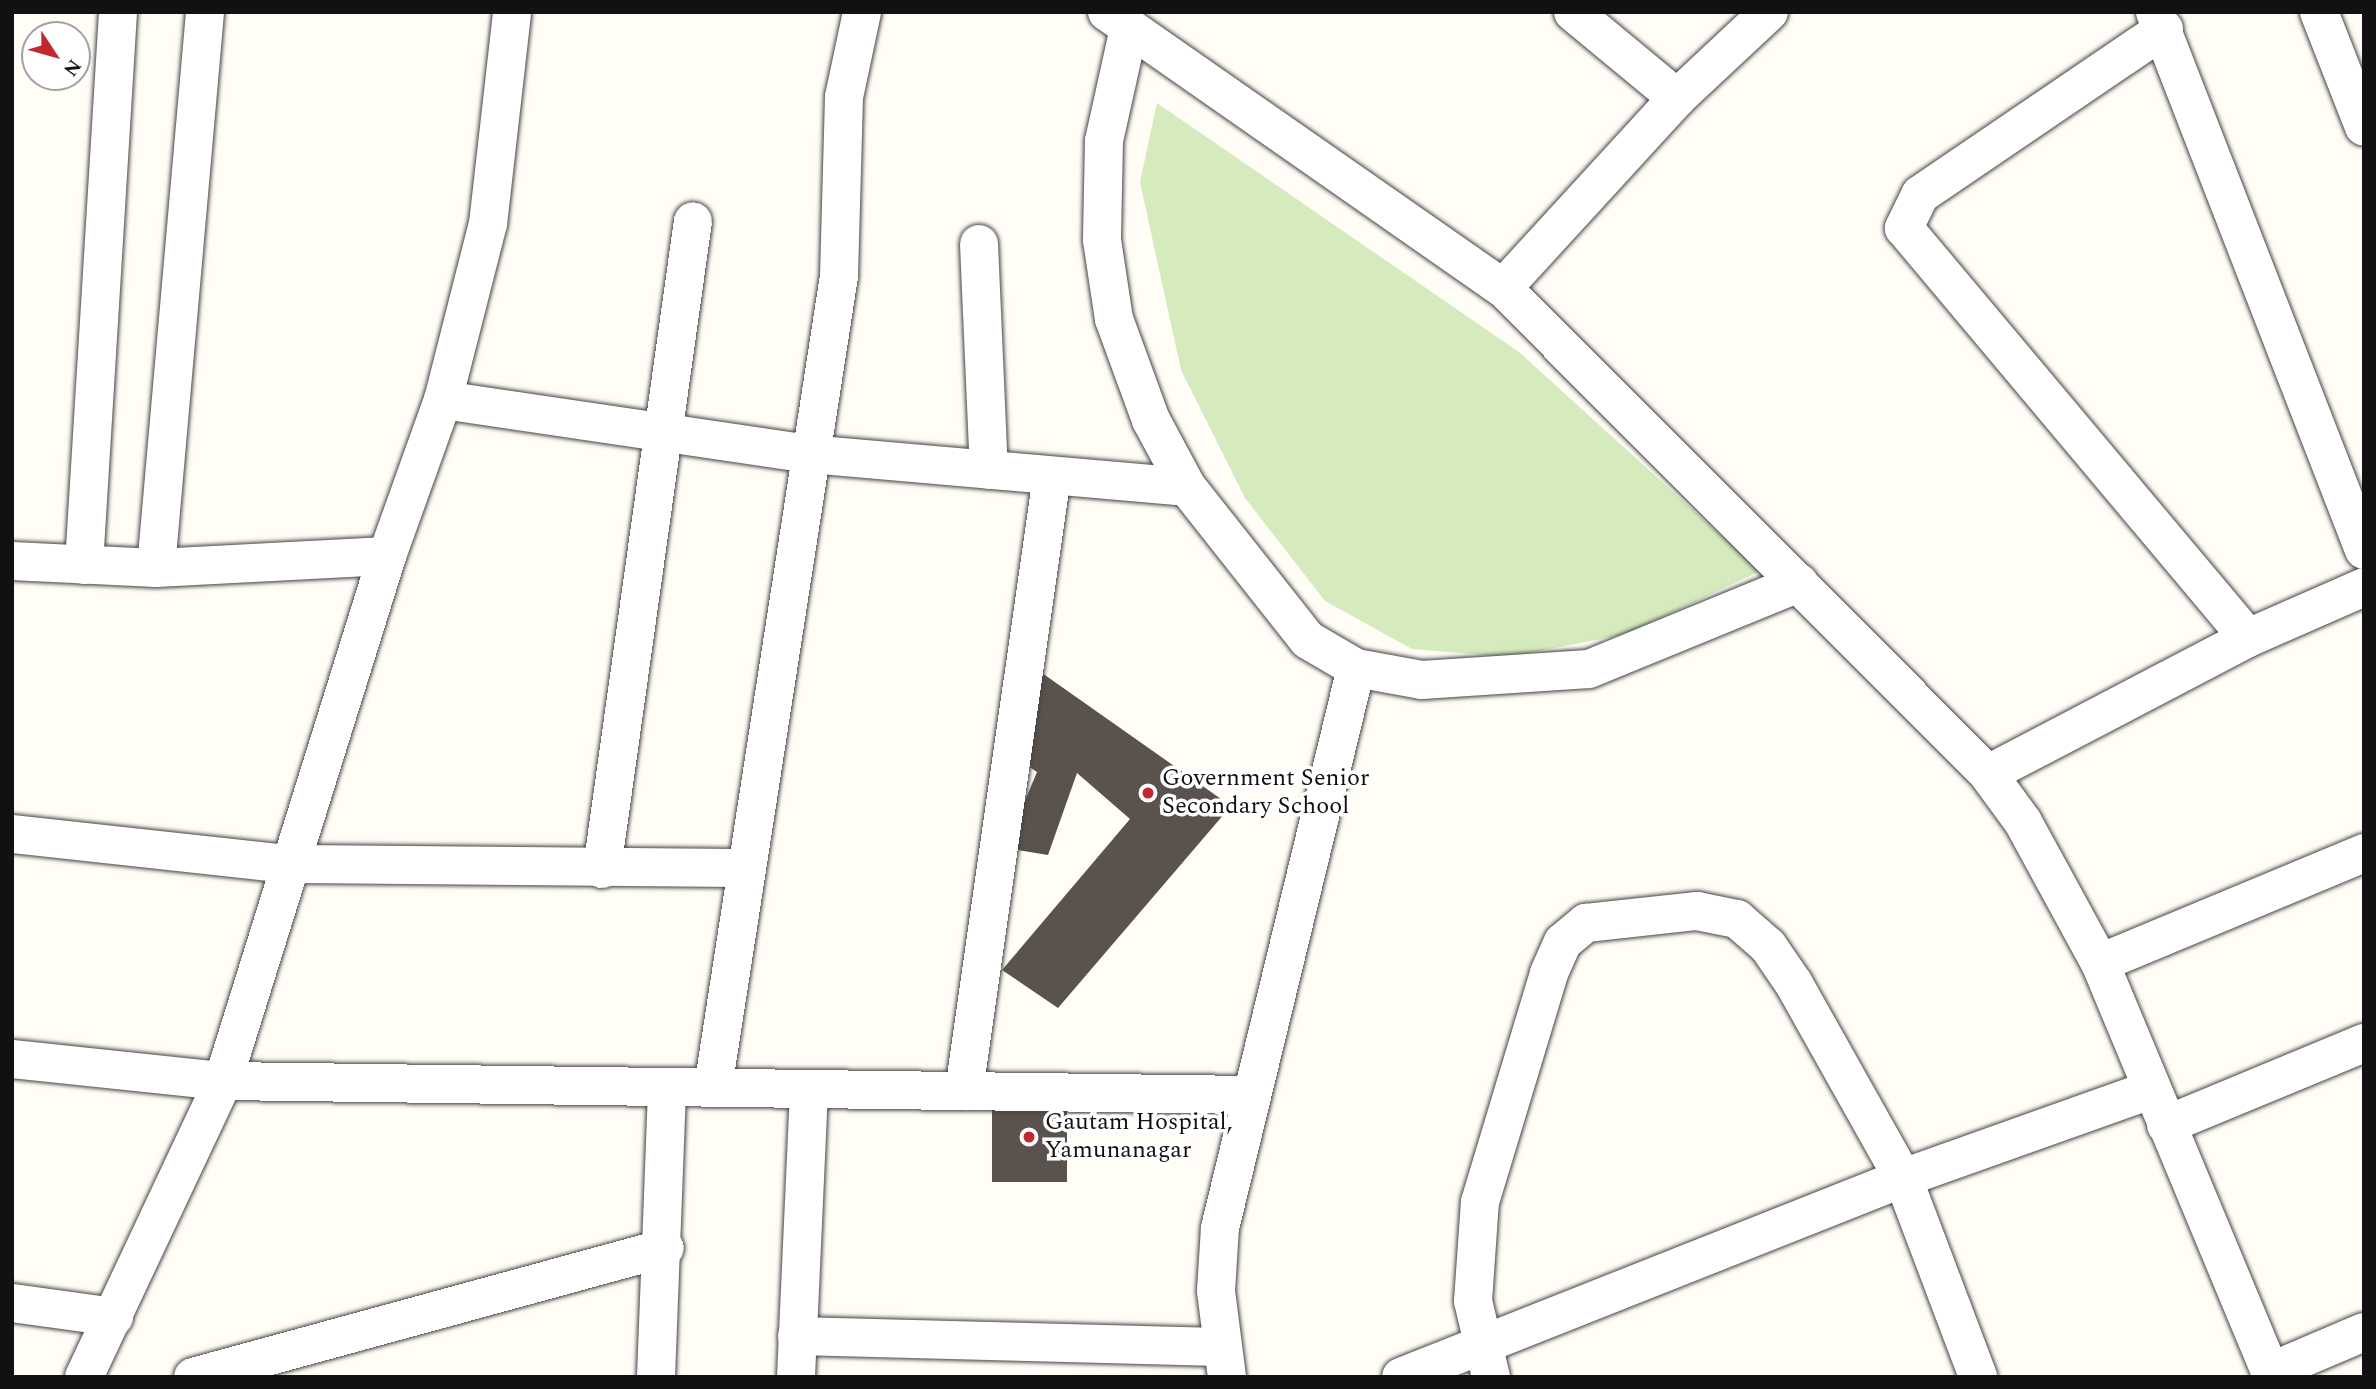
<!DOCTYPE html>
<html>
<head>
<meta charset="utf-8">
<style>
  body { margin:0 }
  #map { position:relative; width:2376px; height:1389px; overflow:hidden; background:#fffdf5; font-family:Spectral,serif }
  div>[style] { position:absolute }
  .green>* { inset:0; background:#d5ebbd }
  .building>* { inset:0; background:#5a524d; transform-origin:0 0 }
  .roads { filter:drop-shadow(0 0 2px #444) drop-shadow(0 0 2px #444) }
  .minor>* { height:38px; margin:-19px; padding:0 19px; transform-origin:19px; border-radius:19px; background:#fff }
  .dots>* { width:19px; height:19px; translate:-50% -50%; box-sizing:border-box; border:4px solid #fff; border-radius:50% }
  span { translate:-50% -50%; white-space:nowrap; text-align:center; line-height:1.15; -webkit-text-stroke:7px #fff; paint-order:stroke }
  .poi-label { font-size:24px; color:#111 }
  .left { translate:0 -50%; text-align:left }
  .frame { position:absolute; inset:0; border:14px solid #111; pointer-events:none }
  .north { position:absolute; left:21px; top:21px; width:70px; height:70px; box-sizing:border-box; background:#fff; border:2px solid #a0a0a0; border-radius:50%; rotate:126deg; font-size:19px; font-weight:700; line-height:28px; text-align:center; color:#111 }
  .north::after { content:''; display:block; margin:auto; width:24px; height:32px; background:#c4262e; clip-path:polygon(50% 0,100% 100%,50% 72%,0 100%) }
</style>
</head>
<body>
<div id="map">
  <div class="green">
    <div style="clip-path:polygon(1157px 103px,1519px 352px,1760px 571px,1626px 634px,1508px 657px,1412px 649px,1325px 601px,1245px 498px,1181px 370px,1140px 182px)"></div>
  </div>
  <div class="building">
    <div style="clip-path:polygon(1042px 673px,1231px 806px,1058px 1008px,1002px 970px,1130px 819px,1077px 773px,1048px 855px,1005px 848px,1037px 772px,1022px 762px)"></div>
    <div style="left:992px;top:1104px;width:75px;height:78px"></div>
  </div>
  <div class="roads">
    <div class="minor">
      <div style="left:1107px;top:12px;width:483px;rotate:34.9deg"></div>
      <div style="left:1503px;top:288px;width:687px;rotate:45.06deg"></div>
      <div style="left:1988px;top:774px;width:59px;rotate:53.9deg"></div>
      <div style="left:2023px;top:822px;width:161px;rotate:61.4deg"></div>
      <div style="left:2100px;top:963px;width:448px;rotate:67.4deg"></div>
      <div style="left:1573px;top:12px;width:135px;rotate:39.6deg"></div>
      <div style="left:2155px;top:12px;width:577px;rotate:68.77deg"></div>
      <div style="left:2319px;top:12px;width:123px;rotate:68.6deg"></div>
      <div style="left:1129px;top:28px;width:116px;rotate:102.5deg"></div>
      <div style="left:1104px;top:141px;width:99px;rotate:91.2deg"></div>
      <div style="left:1102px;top:240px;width:80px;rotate:81.4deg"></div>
      <div style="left:1114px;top:319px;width:108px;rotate:69.9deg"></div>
      <div style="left:1151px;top:420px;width:76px;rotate:61.8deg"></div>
      <div style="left:1187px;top:487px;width:195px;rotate:51.7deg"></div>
      <div style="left:1308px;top:640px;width:56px;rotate:30.3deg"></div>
      <div style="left:1356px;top:668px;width:67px;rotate:10.3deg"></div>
      <div style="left:1422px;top:680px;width:167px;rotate:-3.8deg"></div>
      <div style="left:1589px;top:669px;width:227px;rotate:-22.3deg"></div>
      <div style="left:2164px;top:29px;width:295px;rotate:145.8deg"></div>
      <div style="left:1920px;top:195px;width:37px;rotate:116deg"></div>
      <div style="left:1904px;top:228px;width:535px;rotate:50deg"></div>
      <div style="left:979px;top:244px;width:226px;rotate:87.5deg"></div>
      <div style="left:1503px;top:288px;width:258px;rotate:-47.5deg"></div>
      <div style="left:1677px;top:98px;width:126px;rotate:-43.1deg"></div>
      <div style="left:443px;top:400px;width:370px;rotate:8.4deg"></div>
      <div style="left:809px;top:454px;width:379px;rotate:5deg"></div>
      <div style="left:12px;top:561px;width:144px;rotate:2.8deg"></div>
      <div style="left:156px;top:568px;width:231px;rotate:-3deg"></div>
      <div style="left:84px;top:565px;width:554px;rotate:-86.48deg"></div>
      <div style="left:156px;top:568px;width:558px;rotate:-84.96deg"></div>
      <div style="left:1988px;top:774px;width:293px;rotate:-27.6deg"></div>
      <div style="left:2248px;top:638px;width:127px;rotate:-23.7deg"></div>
      <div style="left:12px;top:834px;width:280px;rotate:6.2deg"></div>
      <div style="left:290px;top:864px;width:456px;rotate:0.5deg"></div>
      <div style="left:602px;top:869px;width:654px;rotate:-82.01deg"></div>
      <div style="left:2100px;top:963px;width:286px;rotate:-22.6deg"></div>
      <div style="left:12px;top:1059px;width:212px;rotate:6deg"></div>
      <div style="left:223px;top:1081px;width:1026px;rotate:0.78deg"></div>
      <div style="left:713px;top:1088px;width:822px;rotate:-81.18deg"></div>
      <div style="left:839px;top:276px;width:179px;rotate:-88.4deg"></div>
      <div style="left:844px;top:97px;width:87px;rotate:-78deg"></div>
      <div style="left:964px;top:1091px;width:621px;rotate:-81.86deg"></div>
      <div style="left:2166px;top:1125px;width:214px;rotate:-22.5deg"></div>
      <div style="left:12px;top:1303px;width:103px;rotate:7.8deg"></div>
      <div style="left:797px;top:1336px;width:423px;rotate:1.5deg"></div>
      <div style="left:2270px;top:1372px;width:102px;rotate:-23.1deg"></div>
      <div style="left:84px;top:1377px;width:327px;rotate:-64.8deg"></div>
      <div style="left:223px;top:1081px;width:550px;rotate:-72.65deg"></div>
      <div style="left:387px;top:556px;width:166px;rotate:-70.3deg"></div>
      <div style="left:443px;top:400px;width:182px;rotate:-75.7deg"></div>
      <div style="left:488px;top:224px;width:213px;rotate:-83.5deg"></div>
      <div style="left:193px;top:1377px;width:489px;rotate:-15.3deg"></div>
      <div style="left:656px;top:1377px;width:286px;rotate:-87.8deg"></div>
      <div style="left:796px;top:1377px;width:288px;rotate:-87.4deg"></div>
      <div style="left:1227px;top:1377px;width:87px;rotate:-97.3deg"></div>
      <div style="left:1216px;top:1291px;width:63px;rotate:-86.4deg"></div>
      <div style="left:1220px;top:1228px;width:576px;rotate:-76.35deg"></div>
      <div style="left:1401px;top:1377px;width:540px;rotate:-21.62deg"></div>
      <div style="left:1903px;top:1178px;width:262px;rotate:-19.6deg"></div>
      <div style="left:1491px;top:1377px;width:78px;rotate:-103.3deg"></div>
      <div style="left:1473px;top:1301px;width:99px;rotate:-86deg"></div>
      <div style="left:1480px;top:1202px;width:239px;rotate:-73.2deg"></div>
      <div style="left:1549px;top:973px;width:34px;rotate:-66deg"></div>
      <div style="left:1563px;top:942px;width:30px;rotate:-40deg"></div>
      <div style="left:1586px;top:923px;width:112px;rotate:-6.2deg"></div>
      <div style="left:1697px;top:911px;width:41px;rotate:11.3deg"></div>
      <div style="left:1737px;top:919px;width:41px;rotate:41.1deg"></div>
      <div style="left:1768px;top:946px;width:46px;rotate:55.6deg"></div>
      <div style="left:1794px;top:984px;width:223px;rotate:60.7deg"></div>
      <div style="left:1903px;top:1178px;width:213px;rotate:69.3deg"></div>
    </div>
  </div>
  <div class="dots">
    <div style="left:1148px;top:793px;background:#c4262e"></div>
    <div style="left:1029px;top:1137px;background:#c4262e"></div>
  </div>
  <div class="poi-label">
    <span class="left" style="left:1162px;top:793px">Government Senior<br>Secondary School</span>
    <span class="left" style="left:1045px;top:1137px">Gautam Hospital,<br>Yamunanagar</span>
  </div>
  <div class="frame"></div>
  <div class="north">N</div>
</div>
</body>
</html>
